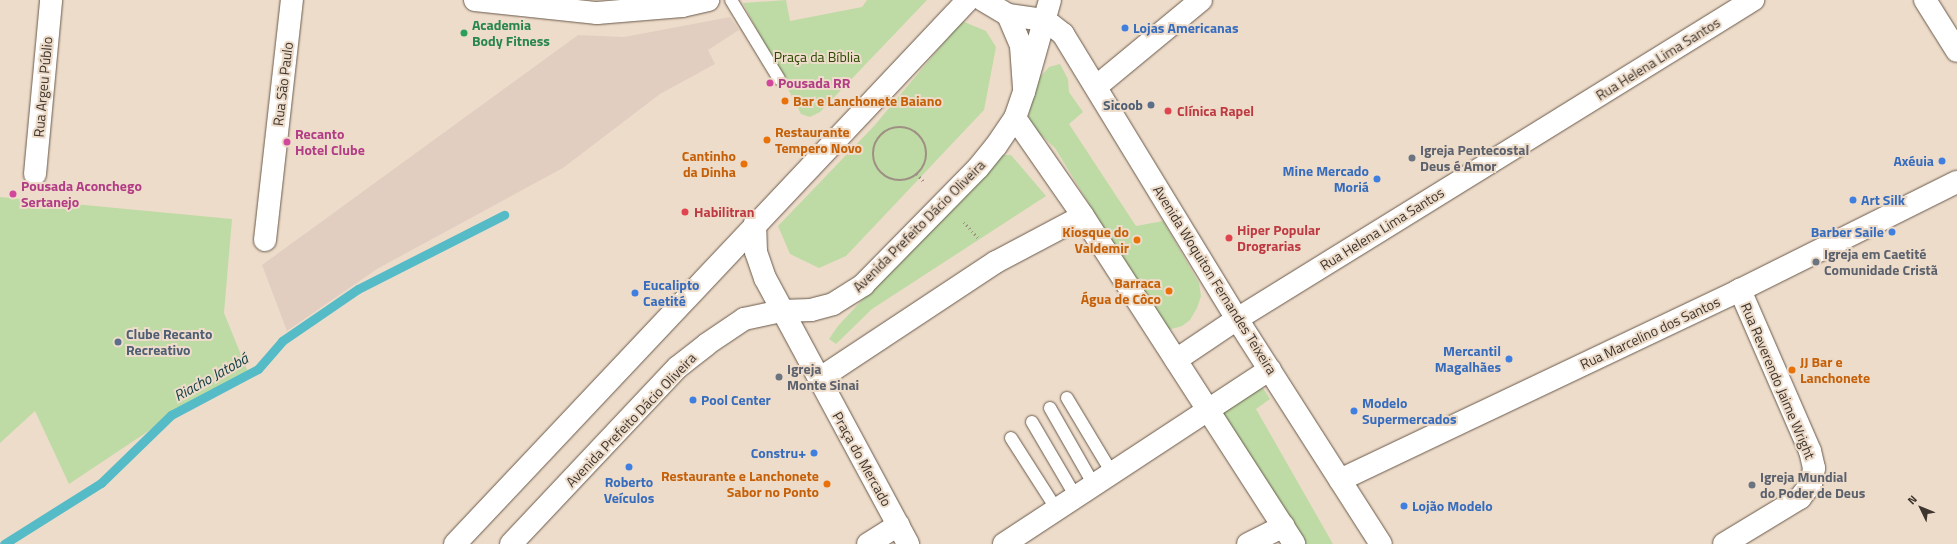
<!DOCTYPE html>
<html>
<head>
<meta charset="utf-8">
<style>
  body { margin:0 }
  #map { position:relative; width:1957px; height:544px; overflow:hidden; background:#eedcca; font-family:"Titillium Web",sans-serif }
  div>[style] { position:absolute }
  .industrial>* { inset:0; background:#e2cec0 }
  .green>* { inset:0; background:#bedba5 }
  .stream>* { height:9px; margin:-4.5px; padding:0 4.5px; transform-origin:4.5px; border-radius:4.5px; background:#55bbc7 }
  .path>* { height:2.5px; margin-top:-1.25px; transform-origin:0; background:repeating-linear-gradient(90deg,#9e9083 0 1px,transparent 0 4px) }
  .path>.ring { margin:-1.25px; padding:0; box-sizing:content-box; background:none; border:2.5px solid #9e9083; border-radius:50% }
  .roads { filter:drop-shadow(0 0 1px #69594a) drop-shadow(0 0 1px #69594a) }
  .lane>* { height:12px; margin:-6px; padding:0 6px; transform-origin:6px; border-radius:6px; background:#fff }
  .street>* { height:22px; margin:-11px; padding:0 11px; transform-origin:11px; border-radius:11px; background:#fff }
  .secondary>* { height:22px; margin:-11px; padding:0 11px; transform-origin:11px; border-radius:11px; background:#fff }
  .primary>* { height:22px; margin:-11px; padding:0 11px; transform-origin:11px; border-radius:11px; background:#fff }
  .dots>* { width:11px; height:11px; translate:-50% -50%; box-sizing:border-box; border:2px solid #eedcca; border-radius:50% }
  span { translate:-50% -50%; white-space:nowrap; text-align:center; line-height:1.15; -webkit-text-stroke:4px #eedcca; paint-order:stroke }
  .leisure-label { font-size:14px; color:#27864d; font-weight:700 }
  .left { translate:0 -50%; text-align:left }
  .shop-label { font-size:14px; color:#366cbe; font-weight:700 }
  .right { translate:-100% -50%; text-align:right }
  .park-label { font-size:14px; color:#2b4900 }
  .street-label { font-size:14px; color:#3d352e }
  .hotel-label { font-size:14px; color:#b23c85; font-weight:700 }
  .food-label { font-size:14px; color:#c56008; font-weight:700 }
  .service-label { font-size:14px; color:#4e5e75; font-weight:700 }
  .health-label { font-size:14px; color:#be3a42; font-weight:700 }
  .worship-label { font-size:14px; color:#5b616d; font-weight:700 }
  .water-label { font-size:15px; color:#0e3e44; font-style:italic }
  .north { position:absolute; left:1901px; top:488px; width:40px; height:40px; -webkit-text-stroke:3px #eedcca; paint-order:stroke; rotate:313deg; font-size:11px; font-weight:700; line-height:16px; text-align:center; color:#3d352e }
  .north::after { content:''; display:block; margin:auto; width:14px; height:18px; background:#3d352e; clip-path:polygon(50% 0,100% 100%,50% 72%,0 100%) }
</style>
</head>
<body>
<div id="map">
  <div class="industrial">
    <div style="clip-path:polygon(730px 17px,739px 30px,708px 50px,715px 64px,660px 94px,563px 168px,377px 269px,287px 331px,262px 265px,578px 35px,624px 37px)"></div>
  </div>
  <div class="green">
    <div style="clip-path:polygon(786px 0,790px 21px,862px 7px,867px 0,927px 0,820px 112px,810px 117px,801px 114px,743px 3px)"></div>
    <div style="clip-path:polygon(962px 21px,986px 31px,996px 47px,984px 110px,846px 256px,819px 268px,790px 254px,778px 226px,874px 126px)"></div>
    <div style="clip-path:polygon(1060px 64px,1068px 79px,1069px 92px,1083px 112px,1069px 124px,1136px 226px,1163px 221px,1199px 283px,1201px 296px,1197px 308px,1190px 320px,1182px 326px,1168px 330px,1160px 320px,1055px 148px,1029px 124px,1028px 97px,1034px 84px,1049px 67px)"></div>
    <div style="clip-path:polygon(996px 155px,1011px 155px,1046px 196px,872px 309px,836px 344px,829px 339px,838px 326px)"></div>
    <div style="clip-path:polygon(0 197px,232px 219px,224px 313px,248px 372px,201px 396px,69px 484px,35px 411px,0 443px)"></div>
    <div style="clip-path:polygon(1252px 371px,1270px 399px,1256px 409px,1333px 544px,1297px 544px,1219px 409px)"></div>
  </div>
  <div class="stream">
    <div style="left:4px;top:544px;width:115px;rotate:-32.2deg"></div>
    <div style="left:101px;top:483px;width:98px;rotate:-44.2deg"></div>
    <div style="left:171px;top:415px;width:98px;rotate:-27.9deg"></div>
    <div style="left:258px;top:369px;width:37px;rotate:-49deg"></div>
    <div style="left:282px;top:341px;width:92px;rotate:-34.4deg"></div>
    <div style="left:358px;top:289px;width:164px;rotate:-26.9deg"></div>
  </div>
  <div class="path">
    <div class="ring" style="left:873px;top:127px;width:51.5px;height:51.5px"></div>
    <div style="left:917px;top:174px;width:12px;rotate:48deg"></div>
    <div style="left:964px;top:222px;width:24px;rotate:48deg"></div>
  </div>
  <div class="roads">
    <div class="lane">
      <div style="left:731px;top:0;width:92px;rotate:58.7deg"></div>
      <div style="left:1067px;top:398px;width:87px;rotate:59deg"></div>
      <div style="left:1050px;top:408px;width:89px;rotate:60.3deg"></div>
      <div style="left:1032px;top:422px;width:87px;rotate:59.6deg"></div>
      <div style="left:1011px;top:438px;width:85px;rotate:57.4deg"></div>
    </div>
    <div class="street">
      <div style="left:475px;top:0;width:123px;rotate:6.1deg"></div>
      <div style="left:597px;top:13px;width:85px;rotate:-4.7deg"></div>
      <div style="left:682px;top:6px;width:27px;rotate:-13deg"></div>
      <div style="left:1925px;top:0;width:60px;rotate:57.9deg"></div>
      <div style="left:1097px;top:86px;width:135px;rotate:-39.6deg"></div>
      <div style="left:35px;top:174px;width:175px;rotate:-84.7deg"></div>
      <div style="left:755px;top:223px;width:29px;rotate:88deg"></div>
      <div style="left:756px;top:252px;width:28px;rotate:71deg"></div>
      <div style="left:765px;top:278px;width:302px;rotate:61.7deg"></div>
      <div style="left:265px;top:240px;width:242px;rotate:-83.6deg"></div>
      <div style="left:1176px;top:360px;width:73px;rotate:-33.9deg"></div>
      <div style="left:1237px;top:319px;width:607px;rotate:-31.73deg"></div>
      <div style="left:819px;top:379px;width:212px;rotate:-33.5deg"></div>
      <div style="left:996px;top:262px;width:98px;rotate:-27.9deg"></div>
      <div style="left:1340px;top:480px;width:443px;rotate:-25.4deg"></div>
      <div style="left:1740px;top:290px;width:242px;rotate:-26.5deg"></div>
      <div style="left:868px;top:544px;width:36px;rotate:-32deg"></div>
      <div style="left:1004px;top:544px;width:318px;rotate:-33.3deg"></div>
      <div style="left:1248px;top:544px;width:40px;rotate:-26.6deg"></div>
      <div style="left:1724px;top:544px;width:89px;rotate:-31.2deg"></div>
      <div style="left:1800px;top:498px;width:18px;rotate:-52deg"></div>
      <div style="left:1811px;top:484px;width:16px;rotate:-79deg"></div>
      <div style="left:1814px;top:468px;width:17px;rotate:-103deg"></div>
      <div style="left:1810px;top:451px;width:176px;rotate:-113.5deg"></div>
    </div>
    <div class="secondary">
      <div style="left:983px;top:0;width:29px;rotate:31deg"></div>
      <div style="left:1008px;top:15px;width:37px;rotate:8deg"></div>
      <div style="left:1045px;top:20px;width:23px;rotate:38deg"></div>
      <div style="left:1063px;top:34px;width:334px;rotate:58.6deg"></div>
      <div style="left:1237px;top:319px;width:267px;rotate:57.4deg"></div>
      <div style="left:1008px;top:15px;width:34px;rotate:67deg"></div>
      <div style="left:1021px;top:46px;width:42px;rotate:85.9deg"></div>
      <div style="left:1015px;top:118px;width:119px;rotate:55.2deg"></div>
      <div style="left:1083px;top:216px;width:390px;rotate:57.2deg"></div>
    </div>
    <div class="primary">
      <div style="left:455px;top:544px;width:748px;rotate:-46.68deg"></div>
      <div style="left:511px;top:544px;width:243px;rotate:-46.7deg"></div>
      <div style="left:678px;top:367px;width:37px;rotate:-38deg"></div>
      <div style="left:707px;top:344px;width:45px;rotate:-34deg"></div>
      <div style="left:744px;top:319px;width:38px;rotate:-12deg"></div>
      <div style="left:781px;top:311px;width:30px;rotate:-2deg"></div>
      <div style="left:811px;top:310px;width:23px;rotate:-15deg"></div>
      <div style="left:833px;top:304px;width:36px;rotate:-32deg"></div>
      <div style="left:863px;top:285px;width:164px;rotate:-45.5deg"></div>
      <div style="left:978px;top:168px;width:28px;rotate:-51deg"></div>
      <div style="left:996px;top:146px;width:34px;rotate:-56deg"></div>
      <div style="left:1015px;top:118px;width:28px;rotate:-71deg"></div>
      <div style="left:1024px;top:92px;width:96px;rotate:-74.2deg"></div>
    </div>
  </div>
  <div class="dots">
    <div style="left:1125px;top:28px;background:#3f7fe0"></div>
    <div style="left:464px;top:33px;background:#2e9e5b"></div>
    <div style="left:770px;top:83px;background:#d1479c"></div>
    <div style="left:785px;top:101px;background:#e8710a"></div>
    <div style="left:1151px;top:105px;background:#5c6f8a"></div>
    <div style="left:1168px;top:111px;background:#e0444e"></div>
    <div style="left:767px;top:140px;background:#e8710a"></div>
    <div style="left:287px;top:142px;background:#d1479c"></div>
    <div style="left:1412px;top:158px;background:#6b7280"></div>
    <div style="left:1942px;top:161px;background:#3f7fe0"></div>
    <div style="left:744px;top:164px;background:#e8710a"></div>
    <div style="left:1377px;top:179px;background:#3f7fe0"></div>
    <div style="left:13px;top:194px;background:#d1479c"></div>
    <div style="left:1853px;top:200px;background:#3f7fe0"></div>
    <div style="left:685px;top:212px;background:#e0444e"></div>
    <div style="left:1892px;top:232px;background:#3f7fe0"></div>
    <div style="left:1229px;top:238px;background:#e0444e"></div>
    <div style="left:1137px;top:240px;background:#e8710a"></div>
    <div style="left:1816px;top:262px;background:#6b7280"></div>
    <div style="left:1169px;top:291px;background:#e8710a"></div>
    <div style="left:635px;top:293px;background:#3f7fe0"></div>
    <div style="left:118px;top:342px;background:#5c6f8a"></div>
    <div style="left:1509px;top:359px;background:#3f7fe0"></div>
    <div style="left:1792px;top:370px;background:#e8710a"></div>
    <div style="left:779px;top:377px;background:#6b7280"></div>
    <div style="left:693px;top:400px;background:#3f7fe0"></div>
    <div style="left:1354px;top:411px;background:#3f7fe0"></div>
    <div style="left:814px;top:453px;background:#3f7fe0"></div>
    <div style="left:629px;top:467px;background:#3f7fe0"></div>
    <div style="left:827px;top:484px;background:#e8710a"></div>
    <div style="left:1752px;top:485px;background:#6b7280"></div>
    <div style="left:1404px;top:506px;background:#3f7fe0"></div>
  </div>
  <div class="leisure-label">
    <span class="left" style="left:472px;top:33px">Academia<br>Body Fitness</span>
  </div>
  <div class="shop-label">
    <span class="left" style="left:1133px;top:28px">Lojas Americanas</span>
    <span class="right" style="left:1934px;top:161px">Axéuia</span>
    <span class="right" style="left:1369px;top:179px">Mine Mercado<br>Moriá</span>
    <span class="left" style="left:1861px;top:200px">Art Silk</span>
    <span class="right" style="left:1884px;top:232px">Barber Saile</span>
    <span class="left" style="left:643px;top:293px">Eucalipto<br>Caetité</span>
    <span class="right" style="left:1501px;top:359px">Mercantil<br>Magalhães</span>
    <span class="left" style="left:701px;top:400px">Pool Center</span>
    <span class="left" style="left:1362px;top:411px">Modelo<br>Supermercados</span>
    <span class="right" style="left:806px;top:453px">Constru+</span>
    <span style="left:629px;top:490px">Roberto<br>Veículos</span>
    <span class="left" style="left:1412px;top:506px">Lojão Modelo</span>
  </div>
  <div class="park-label">
    <span style="left:817px;top:57px">Praça da Bíblia</span>
  </div>
  <div class="street-label">
    <span style="left:1658px;top:59px;rotate:-32deg">Rua Helena Lima Santos</span>
    <span style="left:283px;top:84px;rotate:-83deg">Rua São Paulo</span>
    <span style="left:43px;top:87px;rotate:-85deg">Rua Argeu Públio</span>
    <span style="left:919px;top:226px;rotate:-45deg">Avenida Prefeito Dácio Oliveira</span>
    <span style="left:1382px;top:229px;rotate:-32deg">Rua Helena Lima Santos</span>
    <span style="left:1215px;top:280px;rotate:58deg">Avenida Woquiton Fernandes Teixeira</span>
    <span style="left:1650px;top:333px;rotate:-25deg">Rua Marcelino dos Santos</span>
    <span style="left:1778px;top:381px;rotate:67deg">Rua Reverendo Jaime Wright</span>
    <span style="left:631px;top:420px;rotate:-46deg">Avenida Prefeito Dácio Oliveira</span>
    <span style="left:862px;top:459px;rotate:61deg">Praça do Mercado</span>
  </div>
  <div class="hotel-label">
    <span class="left" style="left:778px;top:83px">Pousada RR</span>
    <span class="left" style="left:295px;top:142px">Recanto<br>Hotel Clube</span>
    <span class="left" style="left:21px;top:194px">Pousada Aconchego<br>Sertanejo</span>
  </div>
  <div class="food-label">
    <span class="left" style="left:793px;top:101px">Bar e Lanchonete Baiano</span>
    <span class="left" style="left:775px;top:140px">Restaurante<br>Tempero Novo</span>
    <span class="right" style="left:736px;top:164px">Cantinho<br>da Dinha</span>
    <span class="right" style="left:1129px;top:240px">Kiosque do<br>Valdemir</span>
    <span class="right" style="left:1161px;top:291px">Barraca<br>Água de Côco</span>
    <span class="left" style="left:1800px;top:370px">JJ Bar e<br>Lanchonete</span>
    <span class="right" style="left:819px;top:484px">Restaurante e Lanchonete<br>Sabor no Ponto</span>
  </div>
  <div class="service-label">
    <span class="right" style="left:1143px;top:105px">Sicoob</span>
    <span class="left" style="left:126px;top:342px">Clube Recanto<br>Recreativo</span>
  </div>
  <div class="health-label">
    <span class="left" style="left:1177px;top:111px">Clínica Rapel</span>
    <span class="left" style="left:694px;top:212px">Habilitran</span>
    <span class="left" style="left:1237px;top:238px">Hiper Popular<br>Drograrias</span>
  </div>
  <div class="worship-label">
    <span class="left" style="left:1420px;top:158px">Igreja Pentecostal<br>Deus é Amor</span>
    <span class="left" style="left:1824px;top:262px">Igreja em Caetité<br>Comunidade Cristã</span>
    <span class="left" style="left:787px;top:377px">Igreja<br>Monte Sinai</span>
    <span class="left" style="left:1760px;top:485px">Igreja Mundial<br>do Poder de Deus</span>
  </div>
  <div class="water-label">
    <span style="left:211px;top:377px;rotate:-29deg">Riacho Jatobá</span>
  </div>
  <div class="north">N</div>
</div>
</body>
</html>
